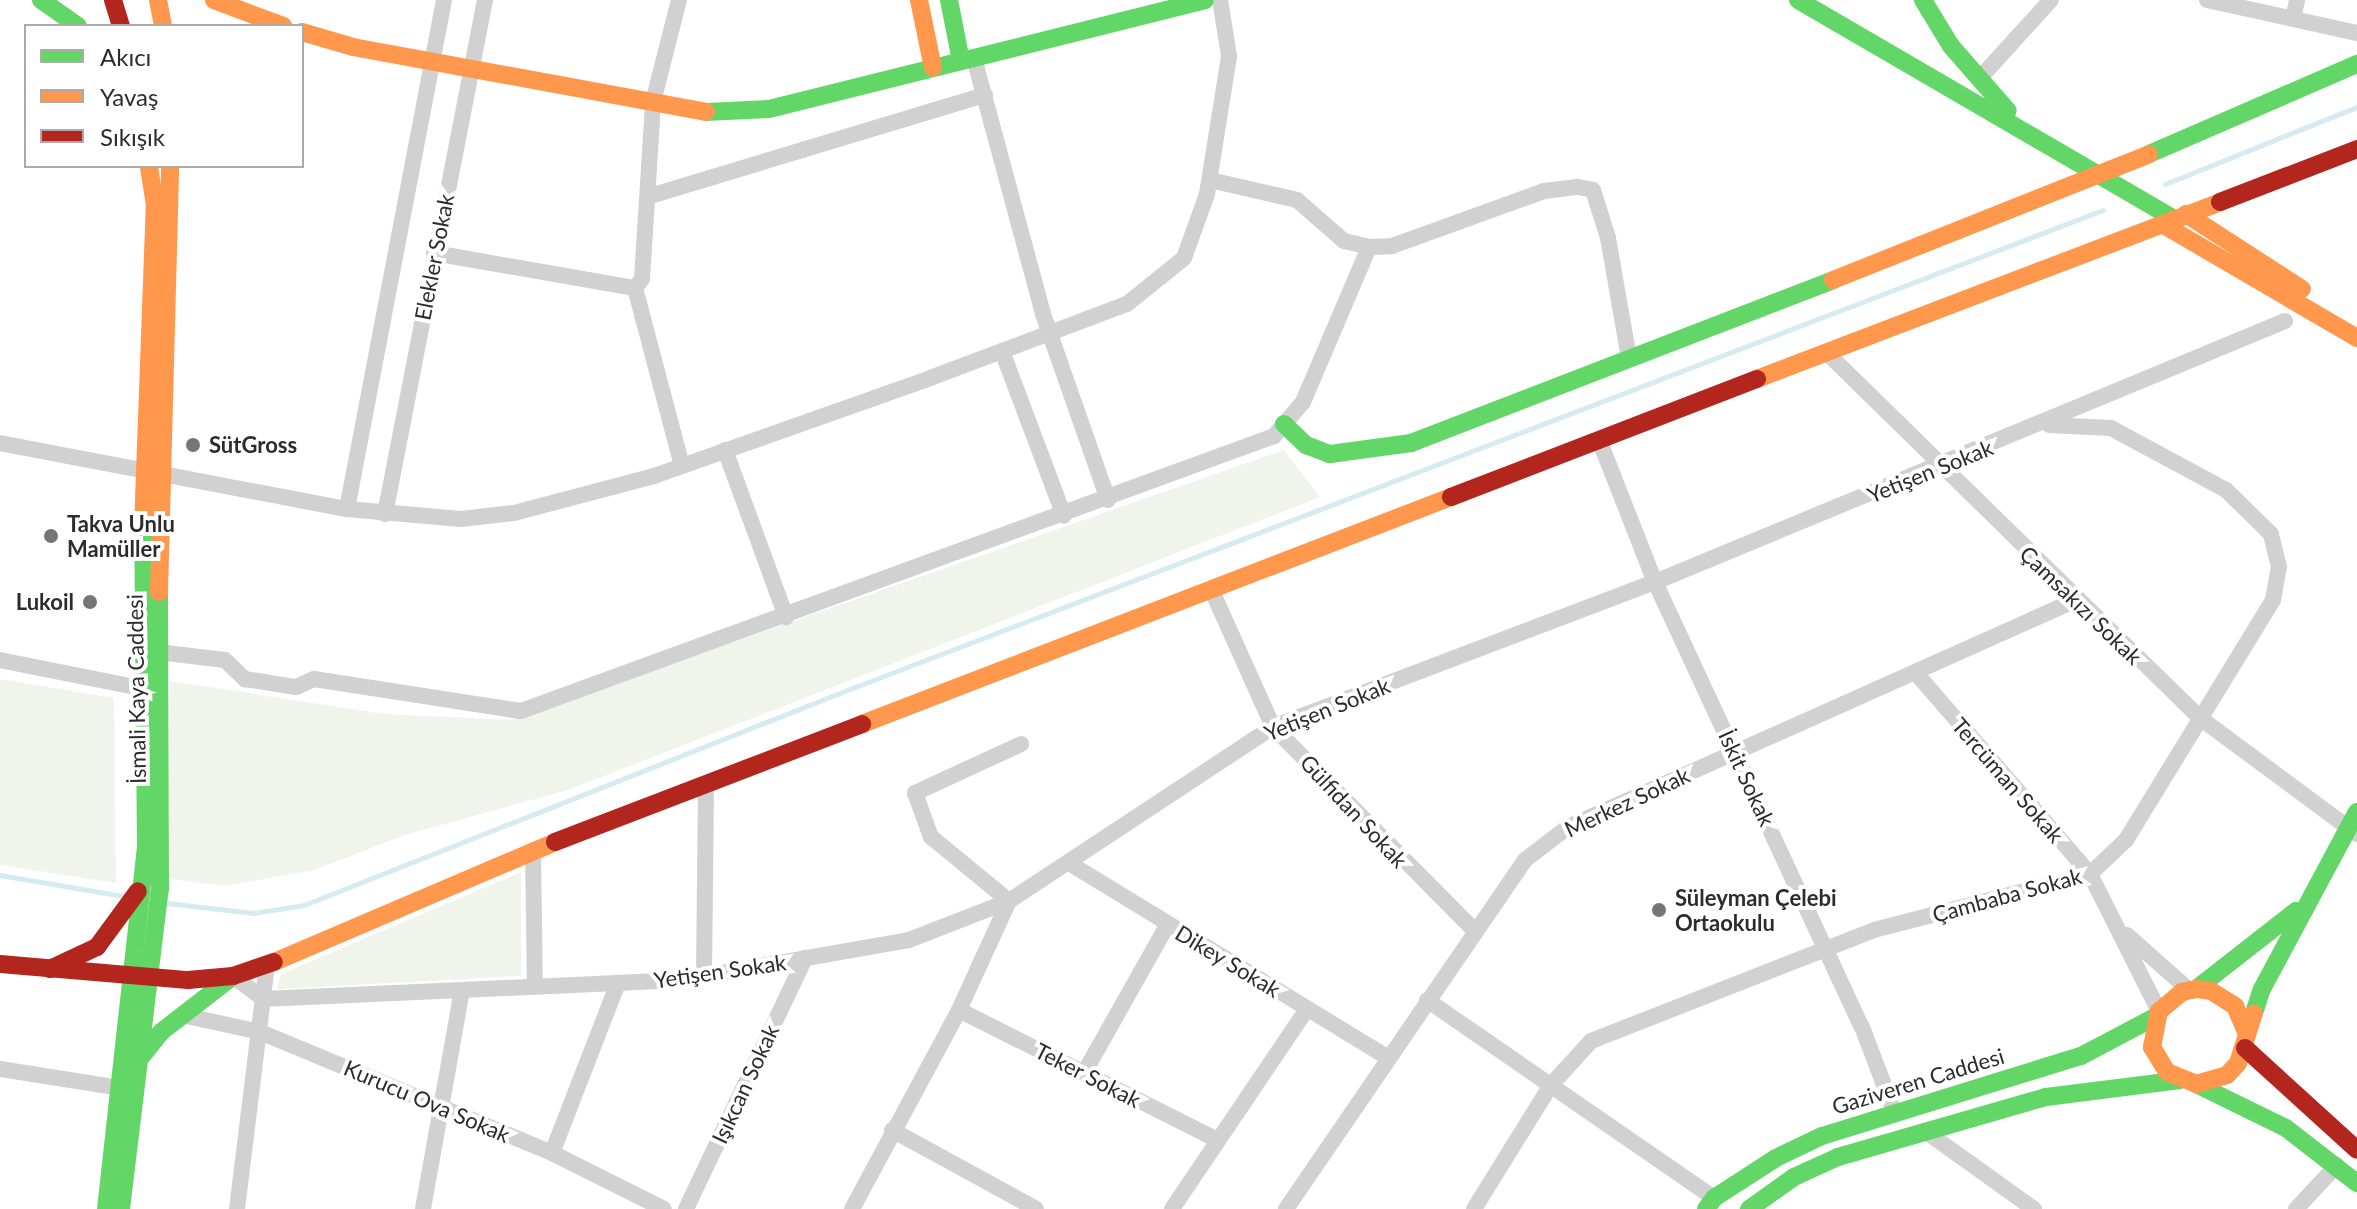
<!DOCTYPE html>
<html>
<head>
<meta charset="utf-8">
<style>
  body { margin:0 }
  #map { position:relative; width:2357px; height:1209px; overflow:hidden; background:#fff; font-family:Lato,sans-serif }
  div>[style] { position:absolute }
  .green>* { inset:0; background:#f1f4ea }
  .stream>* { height:5px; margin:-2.5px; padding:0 2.5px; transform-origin:2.5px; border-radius:2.5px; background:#d6ebf1 }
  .street>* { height:16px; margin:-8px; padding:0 8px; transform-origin:8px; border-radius:8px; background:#d1d1d1 }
  .fast>* { height:18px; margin:-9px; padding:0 9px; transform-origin:9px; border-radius:9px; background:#63d668 }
  .slow>* { height:18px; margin:-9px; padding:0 9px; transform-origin:9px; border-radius:9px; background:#ff974d }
  .jam>* { height:18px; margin:-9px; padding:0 9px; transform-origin:9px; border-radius:9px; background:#b3261e }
  .dots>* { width:22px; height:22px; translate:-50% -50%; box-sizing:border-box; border:4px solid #fff; border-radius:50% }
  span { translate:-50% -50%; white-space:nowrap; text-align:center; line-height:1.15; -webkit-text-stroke:8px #fff; paint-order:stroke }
  .street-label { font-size:22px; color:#2c2c2c }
  .poi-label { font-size:22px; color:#2c2c2c; font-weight:700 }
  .left { translate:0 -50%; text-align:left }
  .right { translate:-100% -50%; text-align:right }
  .legend { position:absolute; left:24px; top:24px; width:280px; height:144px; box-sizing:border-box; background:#fff; border:2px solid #ababab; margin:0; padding:10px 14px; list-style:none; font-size:24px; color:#2c2c2c }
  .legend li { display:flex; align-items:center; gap:16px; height:40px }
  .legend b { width:40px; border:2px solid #ababab }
</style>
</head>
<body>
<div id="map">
  <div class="green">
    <div style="clip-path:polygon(1284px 450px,1320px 497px,568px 790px,405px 835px,314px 870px,225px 886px,170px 879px,170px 681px,384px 714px,510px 720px)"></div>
    <div style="clip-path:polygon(0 679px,114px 698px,116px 883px,0 865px)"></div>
    <div style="clip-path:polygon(521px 872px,521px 976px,277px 989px,281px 974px)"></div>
  </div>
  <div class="stream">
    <div style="left:2165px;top:184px;width:207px;rotate:-21.9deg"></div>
    <div style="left:0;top:875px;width:125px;rotate:9.7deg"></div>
    <div style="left:167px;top:903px;width:87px;rotate:6.6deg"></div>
    <div style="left:253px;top:913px;width:52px;rotate:-8.9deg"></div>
    <div style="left:304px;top:905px;width:593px;rotate:-21.59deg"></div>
    <div style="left:855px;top:687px;width:1336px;rotate:-20.92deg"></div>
  </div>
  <div class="street">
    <div style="left:2207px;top:0;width:154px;rotate:12.4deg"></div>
    <div style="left:2293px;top:18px;width:18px;rotate:-77deg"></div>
    <div style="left:974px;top:58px;width:265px;rotate:74.9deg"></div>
    <div style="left:1043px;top:314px;width:197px;rotate:70.7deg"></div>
    <div style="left:1979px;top:79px;width:107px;rotate:-47.7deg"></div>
    <div style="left:1210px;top:180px;width:89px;rotate:12.9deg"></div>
    <div style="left:1297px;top:200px;width:62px;rotate:41.1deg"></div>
    <div style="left:1344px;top:241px;width:26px;rotate:13deg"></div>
    <div style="left:1369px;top:247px;width:23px;rotate:-2deg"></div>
    <div style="left:1392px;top:246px;width:162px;rotate:-19.9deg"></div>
    <div style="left:1544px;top:191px;width:34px;rotate:-7deg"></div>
    <div style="left:1578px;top:187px;width:15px;rotate:11deg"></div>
    <div style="left:1593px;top:190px;width:50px;rotate:72.6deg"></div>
    <div style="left:1608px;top:238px;width:122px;rotate:80.1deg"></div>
    <div style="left:650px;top:196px;width:350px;rotate:-16.8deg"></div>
    <div style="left:434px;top:253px;width:204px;rotate:9.9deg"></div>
    <div style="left:635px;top:288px;width:184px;rotate:75.2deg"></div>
    <div style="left:635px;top:288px;width:11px;rotate:-52deg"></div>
    <div style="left:642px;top:279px;width:177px;rotate:-86.4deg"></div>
    <div style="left:653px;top:102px;width:105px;rotate:-75.7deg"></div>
    <div style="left:1002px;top:351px;width:176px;rotate:69.4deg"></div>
    <div style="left:1826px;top:352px;width:523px;rotate:44.38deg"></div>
    <div style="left:2200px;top:718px;width:195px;rotate:36.5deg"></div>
    <div style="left:1600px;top:442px;width:150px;rotate:68.6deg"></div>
    <div style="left:1655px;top:582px;width:491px;rotate:65.1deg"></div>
    <div style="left:1862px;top:1027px;width:93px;rotate:69.2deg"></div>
    <div style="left:0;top:443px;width:353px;rotate:10.8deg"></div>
    <div style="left:347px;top:509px;width:114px;rotate:5deg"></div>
    <div style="left:461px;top:519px;width:53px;rotate:-6.5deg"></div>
    <div style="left:514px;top:513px;width:145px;rotate:-14.8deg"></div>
    <div style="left:654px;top:476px;width:293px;rotate:-19.5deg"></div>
    <div style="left:930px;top:378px;width:210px;rotate:-20.6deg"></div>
    <div style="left:1127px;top:304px;width:73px;rotate:-38.9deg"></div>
    <div style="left:1184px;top:258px;width:68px;rotate:-70.2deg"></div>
    <div style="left:1207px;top:194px;width:140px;rotate:-80.9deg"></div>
    <div style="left:1229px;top:56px;width:57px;rotate:-99.1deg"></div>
    <div style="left:725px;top:450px;width:178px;rotate:69.9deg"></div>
    <div style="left:347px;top:509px;width:518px;rotate:-79.21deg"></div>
    <div style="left:385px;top:514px;width:524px;rotate:-78.99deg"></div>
    <div style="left:1212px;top:591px;width:149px;rotate:65.8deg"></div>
    <div style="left:1273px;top:727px;width:287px;rotate:45.3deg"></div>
    <div style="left:158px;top:652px;width:67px;rotate:6.8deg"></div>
    <div style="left:225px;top:660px;width:28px;rotate:44deg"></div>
    <div style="left:245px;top:679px;width:52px;rotate:8.9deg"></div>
    <div style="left:296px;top:687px;width:20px;rotate:-24deg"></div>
    <div style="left:314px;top:679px;width:209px;rotate:8.8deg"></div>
    <div style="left:521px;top:711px;width:802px;rotate:-20.06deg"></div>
    <div style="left:1274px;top:436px;width:45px;rotate:-49.5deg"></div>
    <div style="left:1303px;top:402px;width:168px;rotate:-66.9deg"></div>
    <div style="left:0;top:660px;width:143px;rotate:11.3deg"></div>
    <div style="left:1915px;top:672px;width:267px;rotate:49.1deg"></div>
    <div style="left:2090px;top:874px;width:153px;rotate:63.3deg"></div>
    <div style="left:533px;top:850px;width:136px;rotate:89.2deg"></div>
    <div style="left:1069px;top:863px;width:374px;rotate:31.4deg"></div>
    <div style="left:2127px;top:935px;width:84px;rotate:41.6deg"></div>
    <div style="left:233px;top:976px;width:39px;rotate:37deg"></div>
    <div style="left:264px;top:999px;width:418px;rotate:-2.6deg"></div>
    <div style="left:682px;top:980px;width:230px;rotate:-10deg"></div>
    <div style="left:909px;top:940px;width:107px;rotate:-21.3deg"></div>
    <div style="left:1009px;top:901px;width:316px;rotate:-33.4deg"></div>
    <div style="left:1273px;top:727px;width:409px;rotate:-20.8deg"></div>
    <div style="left:1655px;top:582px;width:682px;rotate:-22.5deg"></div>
    <div style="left:704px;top:977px;width:190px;rotate:-89.4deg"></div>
    <div style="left:1427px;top:1000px;width:349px;rotate:34.6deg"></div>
    <div style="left:959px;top:1010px;width:288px;rotate:26.7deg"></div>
    <div style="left:182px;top:1015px;width:80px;rotate:12.3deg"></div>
    <div style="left:260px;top:1032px;width:316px;rotate:22.5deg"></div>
    <div style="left:552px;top:1153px;width:125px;rotate:26.6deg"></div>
    <div style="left:0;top:1069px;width:121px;rotate:9deg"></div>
    <div style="left:1084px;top:1073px;width:171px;rotate:-60.6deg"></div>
    <div style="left:892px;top:1130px;width:164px;rotate:28.7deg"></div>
    <div style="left:1925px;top:1131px;width:134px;rotate:35.6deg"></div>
    <div style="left:552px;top:1153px;width:182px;rotate:-68.8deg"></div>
    <div style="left:237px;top:1209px;width:246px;rotate:-83deg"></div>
    <div style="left:423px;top:1209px;width:222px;rotate:-79.9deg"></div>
    <div style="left:686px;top:1209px;width:278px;rotate:-64.6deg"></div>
    <div style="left:852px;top:1209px;width:226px;rotate:-61.7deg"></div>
    <div style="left:959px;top:1010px;width:120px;rotate:-65.4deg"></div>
    <div style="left:1009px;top:901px;width:101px;rotate:-140.6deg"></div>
    <div style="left:931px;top:837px;width:47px;rotate:-110deg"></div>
    <div style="left:915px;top:793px;width:117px;rotate:-24.8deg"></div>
    <div style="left:1172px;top:1209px;width:241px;rotate:-56deg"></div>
    <div style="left:1286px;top:1209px;width:423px;rotate:-55.6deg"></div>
    <div style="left:1525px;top:860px;width:54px;rotate:-37.5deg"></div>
    <div style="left:1568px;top:827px;width:556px;rotate:-24.08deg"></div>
    <div style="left:1474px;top:1209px;width:146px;rotate:-58.2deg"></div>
    <div style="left:1551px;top:1085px;width:59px;rotate:-47.7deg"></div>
    <div style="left:1591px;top:1041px;width:304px;rotate:-21.4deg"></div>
    <div style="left:1874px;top:930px;width:223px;rotate:-14.5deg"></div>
    <div style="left:2090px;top:874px;width:50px;rotate:-43.4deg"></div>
    <div style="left:2126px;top:840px;width:281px;rotate:-58.5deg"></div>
    <div style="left:2273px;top:600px;width:34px;rotate:-80deg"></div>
    <div style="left:2279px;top:567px;width:34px;rotate:-104deg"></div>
    <div style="left:2271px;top:534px;width:63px;rotate:-135.6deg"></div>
    <div style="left:2226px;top:490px;width:131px;rotate:-151.7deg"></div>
    <div style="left:2111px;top:428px;width:62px;rotate:-177.2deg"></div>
    <div style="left:2296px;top:1209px;width:60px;rotate:-47deg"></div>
  </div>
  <div class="fast">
    <div style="left:41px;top:0;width:45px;rotate:35.1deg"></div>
    <div style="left:949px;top:0;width:62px;rotate:78.9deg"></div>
    <div style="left:1798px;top:0;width:436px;rotate:30.2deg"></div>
    <div style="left:1923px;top:0;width:54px;rotate:58.7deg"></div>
    <div style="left:1951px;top:46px;width:86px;rotate:48.8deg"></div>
    <div style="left:706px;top:112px;width:63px;rotate:-2.7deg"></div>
    <div style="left:769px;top:109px;width:449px;rotate:-14deg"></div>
    <div style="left:2149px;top:154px;width:227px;rotate:-23.4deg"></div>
    <div style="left:1284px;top:424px;width:30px;rotate:44deg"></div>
    <div style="left:1306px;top:445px;width:26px;rotate:21deg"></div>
    <div style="left:1330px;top:454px;width:82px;rotate:-7.7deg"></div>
    <div style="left:1411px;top:443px;width:452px;rotate:-21.1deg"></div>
    <div style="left:2196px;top:989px;width:127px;rotate:-38deg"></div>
    <div style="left:2254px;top:1013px;width:25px;rotate:-72deg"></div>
    <div style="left:2262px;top:989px;width:201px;rotate:-61.8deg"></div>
    <div style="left:141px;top:1057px;width:32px;rotate:-51deg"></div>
    <div style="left:161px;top:1032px;width:90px;rotate:-37.8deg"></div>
    <div style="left:2196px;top:1084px;width:100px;rotate:26.1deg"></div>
    <div style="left:2286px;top:1128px;width:90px;rotate:37.8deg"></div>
    <div style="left:106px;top:1209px;width:362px;rotate:-83.7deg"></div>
    <div style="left:146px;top:849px;width:322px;rotate:-90.5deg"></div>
    <div style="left:121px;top:1209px;width:322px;rotate:-83.1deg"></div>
    <div style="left:160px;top:889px;width:297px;rotate:-90.2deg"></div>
    <div style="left:1706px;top:1209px;width:14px;rotate:-54deg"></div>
    <div style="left:1714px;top:1198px;width:74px;rotate:-32.8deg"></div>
    <div style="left:1776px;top:1158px;width:51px;rotate:-25.6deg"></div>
    <div style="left:1822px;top:1136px;width:271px;rotate:-17.2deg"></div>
    <div style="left:2081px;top:1056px;width:84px;rotate:-27.8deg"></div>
    <div style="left:1749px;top:1209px;width:55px;rotate:-35.4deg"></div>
    <div style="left:1794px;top:1177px;width:48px;rotate:-24.4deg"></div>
    <div style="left:1838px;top:1157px;width:216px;rotate:-16.1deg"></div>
    <div style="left:2046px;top:1097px;width:135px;rotate:-7.2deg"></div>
  </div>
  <div class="slow">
    <div style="left:158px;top:0;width:26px;rotate:79deg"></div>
    <div style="left:214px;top:0;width:74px;rotate:20.6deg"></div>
    <div style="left:919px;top:0;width:69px;rotate:78.4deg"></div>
    <div style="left:302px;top:32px;width:53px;rotate:16.4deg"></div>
    <div style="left:353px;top:47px;width:359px;rotate:10.4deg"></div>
    <div style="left:2186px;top:214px;width:138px;rotate:32.9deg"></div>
    <div style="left:2162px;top:224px;width:226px;rotate:30.3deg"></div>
    <div style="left:1833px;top:280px;width:340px;rotate:-21.7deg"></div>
    <div style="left:1757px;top:379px;width:496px;rotate:-20.9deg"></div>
    <div style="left:143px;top:527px;width:322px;rotate:-87.9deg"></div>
    <div style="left:155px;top:205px;width:39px;rotate:-99deg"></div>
    <div style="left:159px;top:592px;width:426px;rotate:-88.5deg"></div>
    <div style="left:862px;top:724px;width:631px;rotate:-21.08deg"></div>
    <div style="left:274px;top:962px;width:306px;rotate:-23.1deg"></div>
    <div style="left:2246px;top:1032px;width:28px;rotate:-113deg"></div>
    <div style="left:2235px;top:1006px;width:28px;rotate:-148deg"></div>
    <div style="left:2211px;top:991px;width:15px;rotate:-172deg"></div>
    <div style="left:2196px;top:989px;width:14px;rotate:168deg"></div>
    <div style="left:2182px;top:992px;width:30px;rotate:140deg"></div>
    <div style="left:2159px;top:1011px;width:37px;rotate:101deg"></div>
    <div style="left:2152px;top:1047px;width:29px;rotate:59deg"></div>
    <div style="left:2167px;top:1072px;width:31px;rotate:22deg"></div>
    <div style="left:2196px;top:1084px;width:32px;rotate:-16deg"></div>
    <div style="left:2227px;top:1075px;width:16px;rotate:-47deg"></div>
    <div style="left:2238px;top:1063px;width:52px;rotate:-72.3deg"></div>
  </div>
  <div class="jam">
    <div style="left:113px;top:0;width:27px;rotate:73deg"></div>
    <div style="left:2220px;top:202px;width:147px;rotate:-21.1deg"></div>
    <div style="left:1451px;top:497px;width:328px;rotate:-21.1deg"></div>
    <div style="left:555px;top:842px;width:329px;rotate:-21deg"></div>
    <div style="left:0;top:964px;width:189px;rotate:4.9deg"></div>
    <div style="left:188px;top:980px;width:45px;rotate:-5.1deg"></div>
    <div style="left:233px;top:976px;width:43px;rotate:-18.9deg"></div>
    <div style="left:50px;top:969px;width:52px;rotate:-25.1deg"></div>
    <div style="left:97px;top:947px;width:69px;rotate:-53.8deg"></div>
    <div style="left:2245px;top:1048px;width:151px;rotate:42.3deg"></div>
  </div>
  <div class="dots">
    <div style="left:193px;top:445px;background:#767676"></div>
    <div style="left:51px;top:536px;background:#767676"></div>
    <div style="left:90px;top:602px;background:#767676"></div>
    <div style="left:1659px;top:910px;background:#767676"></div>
  </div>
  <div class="street-label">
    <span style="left:434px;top:257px;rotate:-79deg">Elekler Sokak</span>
    <span style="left:1930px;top:471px;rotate:-22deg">Yetişen Sokak</span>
    <span style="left:2081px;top:605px;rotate:44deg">Çamsakızı Sokak</span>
    <span style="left:136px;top:689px;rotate:-91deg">İsmali Kaya Caddesi</span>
    <span style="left:1327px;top:709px;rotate:-22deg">Yetişen Sokak</span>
    <span style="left:1747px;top:778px;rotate:65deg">İskit Sokak</span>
    <span style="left:2008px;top:780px;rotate:49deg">Tercüman Sokak</span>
    <span style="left:1627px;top:802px;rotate:-25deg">Merkez Sokak</span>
    <span style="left:1354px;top:811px;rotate:47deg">Gülfidan Sokak</span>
    <span style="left:2007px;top:895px;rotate:-15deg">Çambaba Sokak</span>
    <span style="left:1228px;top:961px;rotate:31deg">Dikey Sokak</span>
    <span style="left:720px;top:971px;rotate:-8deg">Yetişen Sokak</span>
    <span style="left:1088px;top:1075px;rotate:27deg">Teker Sokak</span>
    <span style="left:1918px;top:1081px;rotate:-17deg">Gaziveren Caddesi</span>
    <span style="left:745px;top:1084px;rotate:-65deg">Işıkcan Sokak</span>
    <span style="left:427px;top:1101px;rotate:23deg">Kurucu Ova Sokak</span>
  </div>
  <div class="poi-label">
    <span class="left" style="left:209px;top:445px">SütGross</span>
    <span class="left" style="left:67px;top:536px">Takva Unlu<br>Mamüller</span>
    <span class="right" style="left:74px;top:602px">Lukoil</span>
    <span class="left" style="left:1675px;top:910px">Süleyman Çelebi<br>Ortaokulu</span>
  </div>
  <ul class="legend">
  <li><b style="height:10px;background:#63d668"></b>Akıcı</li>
  <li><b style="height:10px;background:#ff974d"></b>Yavaş</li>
  <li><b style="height:10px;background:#b3261e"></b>Sıkışık</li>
  </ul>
</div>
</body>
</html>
